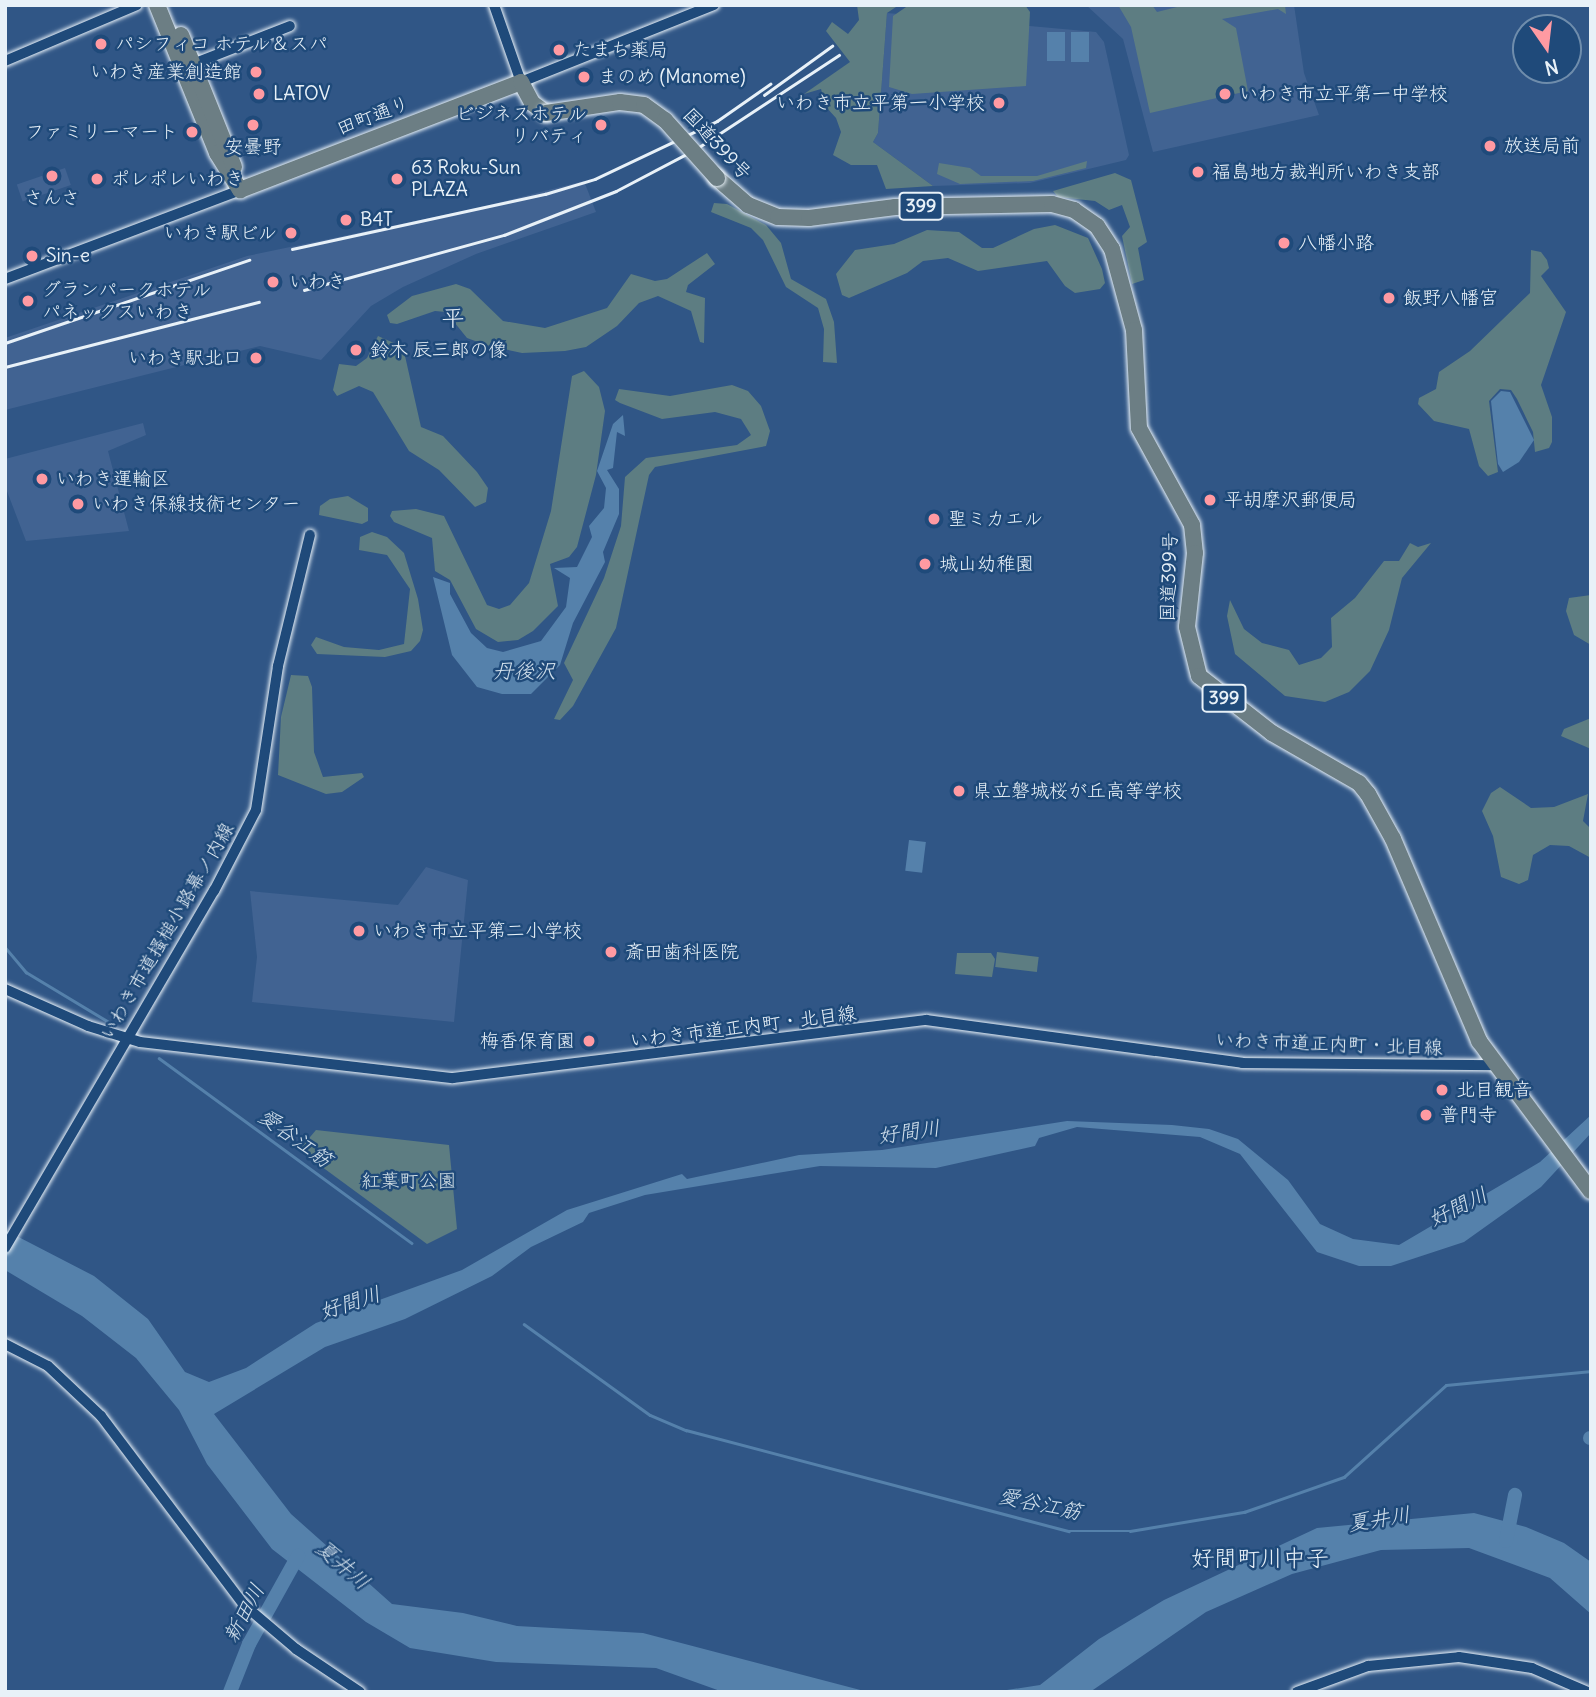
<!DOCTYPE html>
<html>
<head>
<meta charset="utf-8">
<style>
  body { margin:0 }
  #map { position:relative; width:1596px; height:1697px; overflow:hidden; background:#305686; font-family:Delius,"Klee One",sans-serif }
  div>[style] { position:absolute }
  .built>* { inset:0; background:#416392; transform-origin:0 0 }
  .green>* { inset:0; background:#5d7d82; transform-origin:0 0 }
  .water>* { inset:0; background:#5581ab; transform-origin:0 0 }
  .stream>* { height:2.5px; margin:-1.25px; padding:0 1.25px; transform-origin:1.25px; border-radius:1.25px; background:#5581ab }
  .river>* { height:14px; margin:-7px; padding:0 7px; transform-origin:7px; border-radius:7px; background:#5581ab }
  .roads { filter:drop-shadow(0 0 2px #e8f1f8) drop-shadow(0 0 2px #e8f1f8) }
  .minor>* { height:10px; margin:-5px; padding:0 5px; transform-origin:5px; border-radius:5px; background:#1f4a7a }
  .highway>* { height:16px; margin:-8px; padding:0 8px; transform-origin:8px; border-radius:8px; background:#6c7e84 }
  .rail>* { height:2.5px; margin:-1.25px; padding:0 1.25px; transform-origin:1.25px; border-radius:1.25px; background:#e8f1f8 }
  .bridges { filter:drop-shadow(0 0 2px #e8f1f8) drop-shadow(0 0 2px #e8f1f8) }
  .highway-bridge>* { height:16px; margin:-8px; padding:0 8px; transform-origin:8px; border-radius:8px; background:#6c7e84 }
  .dots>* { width:19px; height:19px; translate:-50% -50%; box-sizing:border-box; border:4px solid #1f4a7a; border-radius:50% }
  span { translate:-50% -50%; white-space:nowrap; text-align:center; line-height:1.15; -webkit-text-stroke:5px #1f4a7a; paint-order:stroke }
  .shield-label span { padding:2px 5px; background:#1f4a7a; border:2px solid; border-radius:5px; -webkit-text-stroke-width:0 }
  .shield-label { font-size:18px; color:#e8f1f8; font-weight:700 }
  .poi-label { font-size:19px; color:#e8f1f8 }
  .left { translate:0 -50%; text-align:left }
  .right { translate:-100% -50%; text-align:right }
  .street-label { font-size:19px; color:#e8f1f8 }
  .park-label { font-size:19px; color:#d3e0e6 }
  .water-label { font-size:21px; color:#d2e0ec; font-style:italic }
  .quarter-label { font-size:23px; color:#e8f1f8 }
  .frame { position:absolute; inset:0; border:7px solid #e8f1f8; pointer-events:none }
  .north { position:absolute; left:1512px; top:14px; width:70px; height:70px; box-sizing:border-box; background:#1f4a7a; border:2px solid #6f8dac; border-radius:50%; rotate:166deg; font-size:19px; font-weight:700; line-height:28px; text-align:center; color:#e8f1f8 }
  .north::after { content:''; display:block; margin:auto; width:24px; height:32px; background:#ff9aa2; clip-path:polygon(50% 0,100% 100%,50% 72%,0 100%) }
</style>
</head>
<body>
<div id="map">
  <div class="built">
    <div style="clip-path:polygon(1086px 5px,1294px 5px,1304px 73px,1319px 115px,1153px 152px,1123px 39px)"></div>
    <div style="clip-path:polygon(887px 13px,1096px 32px,1104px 42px,1129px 155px,1126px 160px,1030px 183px,933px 186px,873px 142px,878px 133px)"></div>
    <div style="left:65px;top:168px;width:18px;height:51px;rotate:71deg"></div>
    <div style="clip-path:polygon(584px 181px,596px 212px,476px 254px,403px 287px,371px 306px,321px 360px,260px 346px,5px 410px,5px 338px,247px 256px,478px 208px)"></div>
    <div style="clip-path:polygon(143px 423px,146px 435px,108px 451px,129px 531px,26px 541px,5px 486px,5px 459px)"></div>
    <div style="clip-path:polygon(426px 867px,468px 880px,454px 1022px,252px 1002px,257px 957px,250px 891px,398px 905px)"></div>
  </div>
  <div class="green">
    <div style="clip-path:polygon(857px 5px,899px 5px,887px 13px,878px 133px,873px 142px,933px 186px,886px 189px,877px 165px,851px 165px,833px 155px,841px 132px,836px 118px,826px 107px,821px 89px,804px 94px,850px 62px,826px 31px,832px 22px,848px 34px,859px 20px)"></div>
    <div style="clip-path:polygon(909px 5px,1025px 5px,1030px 12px,1026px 86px,912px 94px,889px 87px,893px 16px)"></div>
    <div style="clip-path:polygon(1118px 5px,1152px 5px,1157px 12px,1185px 5px,1285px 5px,1286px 14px,1278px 9px,1222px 19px,1236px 28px,1248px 91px,1150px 113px,1131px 27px)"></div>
    <div style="clip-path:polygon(1087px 161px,1086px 168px,1033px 181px,960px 184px,937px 174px,939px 163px,970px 168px,981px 176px,1037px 176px)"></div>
    <div style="clip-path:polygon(1115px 173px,1131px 180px,1147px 242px,1138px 248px,1144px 280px,1132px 284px,1122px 236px,1130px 227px,1122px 205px,1109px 210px,1095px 201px,1058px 197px,1053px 191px)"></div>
    <div style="clip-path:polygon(727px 204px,766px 225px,781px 243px,791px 279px,826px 299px,834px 322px,837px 363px,823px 362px,824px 329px,818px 308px,786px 287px,763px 240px,751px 228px,711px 212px,714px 203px)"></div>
    <div style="clip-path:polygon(1055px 225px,1088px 238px,1102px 269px,1105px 283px,1100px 289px,1075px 293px,1065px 286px,1047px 261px,978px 271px,948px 258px,923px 261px,907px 273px,849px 298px,842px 295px,836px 274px,855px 250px,894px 244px,927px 230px,959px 232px,982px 248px,993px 248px,1034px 229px)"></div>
    <div style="clip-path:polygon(1531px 250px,1541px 252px,1547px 260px,1549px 268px,1541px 276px,1566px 312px,1541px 385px,1552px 417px,1552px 442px,1549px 448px,1535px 452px,1533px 432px,1517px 399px,1511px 390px,1500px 389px,1489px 401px,1498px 472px,1488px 476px,1479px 466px,1469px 429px,1434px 421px,1418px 404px,1419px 398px,1436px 389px,1439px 372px,1470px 351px,1530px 293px)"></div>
    <div style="clip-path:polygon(707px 253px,715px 264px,688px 285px,686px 292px,705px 298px,704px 343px,700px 342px,691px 311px,658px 296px,639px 303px,617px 326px,586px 347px,565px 351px,522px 353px,486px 345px,467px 338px,446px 312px,435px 311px,397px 324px,390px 323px,387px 315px,412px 296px,456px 284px,470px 289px,503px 321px,545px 328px,607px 308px,631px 274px,655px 281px,667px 279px)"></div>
    <div style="clip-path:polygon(378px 336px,403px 347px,421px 427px,443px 436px,477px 472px,488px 488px,486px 502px,475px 507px,439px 470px,409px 451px,373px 392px,359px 386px,337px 396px,333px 390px,339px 364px,356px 366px,367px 358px)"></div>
    <div style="clip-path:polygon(584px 371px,599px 387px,605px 411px,596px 475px,577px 547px,569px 557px,550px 564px,558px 606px,533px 631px,518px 640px,498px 642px,476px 629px,450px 580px,435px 571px,432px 538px,394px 522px,390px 516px,392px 511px,416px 509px,444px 516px,487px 605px,499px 609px,510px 605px,529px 583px,551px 511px,572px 376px)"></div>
    <div style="clip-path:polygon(732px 385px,748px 391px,761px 406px,770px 431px,766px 446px,655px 467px,649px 475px,616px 628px,573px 706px,560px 720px,554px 719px,573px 680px,564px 663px,604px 578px,621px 526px,625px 477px,646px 458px,737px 445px,751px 435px,741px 419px,715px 412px,662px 419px,620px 403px,615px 400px,619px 389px,670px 396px)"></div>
    <div style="clip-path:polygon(348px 496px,368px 508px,368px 521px,362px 524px,319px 515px,320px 506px,330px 499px)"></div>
    <div style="clip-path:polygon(372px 532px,387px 537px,404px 553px,418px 599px,423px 630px,420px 641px,411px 651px,385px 657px,317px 654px,311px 645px,316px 637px,344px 647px,379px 650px,404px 644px,410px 589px,387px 555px,359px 550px,360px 537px)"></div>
    <div style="clip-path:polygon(1410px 543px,1418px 547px,1431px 543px,1402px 578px,1389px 630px,1370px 671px,1349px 692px,1325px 702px,1285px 696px,1235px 654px,1227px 616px,1230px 600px,1244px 629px,1262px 643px,1289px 650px,1299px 665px,1321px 658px,1332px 647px,1331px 618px,1355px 598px,1384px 561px,1399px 561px)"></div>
    <div style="clip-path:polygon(1591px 595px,1591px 645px,1574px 635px,1566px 611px,1569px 598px)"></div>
    <div style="clip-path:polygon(291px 675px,308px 676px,312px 687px,314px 752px,323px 777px,362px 773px,364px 777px,342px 792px,326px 794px,278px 775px,281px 717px)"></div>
    <div style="clip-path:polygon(1591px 718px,1591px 749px,1561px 736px,1564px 729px)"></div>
    <div style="clip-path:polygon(1500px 787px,1531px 808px,1554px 807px,1588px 794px,1583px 821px,1591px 829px,1591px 858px,1569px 846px,1550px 845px,1533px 855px,1528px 880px,1519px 884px,1501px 877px,1493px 836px,1482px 811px,1491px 793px)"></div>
    <div style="left:997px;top:952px;width:42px;height:15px;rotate:7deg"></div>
    <div style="clip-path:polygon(957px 953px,991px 953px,995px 959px,992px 977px,955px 974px)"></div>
    <div style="clip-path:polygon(316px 1130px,449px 1145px,457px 1229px,427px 1244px,299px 1150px)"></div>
  </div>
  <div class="water">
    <div style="left:1047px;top:32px;width:18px;height:29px"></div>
    <div style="left:1071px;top:32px;width:18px;height:30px"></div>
    <div style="clip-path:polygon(1501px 391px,1510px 392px,1534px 440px,1519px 462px,1503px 472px,1498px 464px,1491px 401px)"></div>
    <div style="clip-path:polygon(623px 415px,625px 436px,617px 432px,613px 468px,607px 470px,619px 489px,619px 514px,603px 552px,605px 562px,573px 623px,560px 665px,531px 694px,502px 694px,477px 687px,452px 655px,433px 577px,450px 583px,450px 594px,471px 633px,487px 648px,503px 652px,541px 641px,566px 607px,570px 578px,554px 568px,577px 567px,592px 537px,589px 526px,604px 508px,606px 488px,597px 471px,613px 424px)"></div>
    <div style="left:909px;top:840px;width:17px;height:31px;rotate:7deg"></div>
    <div style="clip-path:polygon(1591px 1115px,1591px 1133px,1541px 1187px,1464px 1242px,1391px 1266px,1359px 1266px,1317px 1252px,1240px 1154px,1200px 1137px,1077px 1127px,1039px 1138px,1035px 1146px,936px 1168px,820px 1166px,645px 1195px,589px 1213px,583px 1222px,531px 1247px,492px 1276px,405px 1319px,325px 1347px,214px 1414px,291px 1514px,392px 1604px,463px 1613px,517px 1626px,643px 1633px,868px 1692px,723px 1692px,656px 1668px,496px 1662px,410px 1648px,366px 1622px,272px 1549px,207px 1464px,179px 1410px,136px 1358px,82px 1316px,5px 1270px,5px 1230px,94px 1276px,148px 1319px,185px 1372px,209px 1382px,246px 1368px,316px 1323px,462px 1270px,567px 1210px,682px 1174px,687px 1179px,799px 1155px,882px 1150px,1067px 1121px,1172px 1125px,1209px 1129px,1238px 1139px,1288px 1180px,1320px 1224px,1353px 1239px,1399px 1245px,1540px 1162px)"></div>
    <div style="clip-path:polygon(1474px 1513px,1526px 1527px,1564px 1543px,1591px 1562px,1591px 1614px,1550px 1578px,1469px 1548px,1381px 1550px,1292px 1574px,1206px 1612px,1090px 1692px,994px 1692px,1040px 1685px,1099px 1639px,1164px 1600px,1317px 1528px)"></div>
  </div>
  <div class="stream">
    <div style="left:5px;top:947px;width:33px;rotate:50deg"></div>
    <div style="left:26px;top:972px;width:97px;rotate:31.1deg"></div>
    <div style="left:159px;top:1058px;width:313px;rotate:36.2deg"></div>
    <div style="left:524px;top:1324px;width:155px;rotate:35.8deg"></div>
    <div style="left:650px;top:1415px;width:39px;rotate:23deg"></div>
    <div style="left:686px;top:1430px;width:396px;rotate:14.8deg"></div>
    <div style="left:1069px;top:1531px;width:61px"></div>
    <div style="left:1130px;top:1531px;width:116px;rotate:-9.5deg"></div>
    <div style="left:1244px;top:1512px;width:106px;rotate:-19.3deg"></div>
    <div style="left:1344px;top:1477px;width:137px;rotate:-42deg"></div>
    <div style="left:1446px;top:1385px;width:146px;rotate:-5.5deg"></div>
  </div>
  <div class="river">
    <div style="left:1590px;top:1438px;width:1px"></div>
    <div style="left:1506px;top:1541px;width:47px;rotate:-78.9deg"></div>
    <div style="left:230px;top:1692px;width:52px;rotate:-68.4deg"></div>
    <div style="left:249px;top:1644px;width:101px;rotate:-60.9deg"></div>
  </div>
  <div class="roads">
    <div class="minor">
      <div style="left:494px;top:5px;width:82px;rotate:70.7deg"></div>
      <div style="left:521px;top:82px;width:208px;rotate:-21.8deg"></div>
      <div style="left:5px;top:61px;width:143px;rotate:-23deg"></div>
      <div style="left:193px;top:64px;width:104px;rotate:-21.4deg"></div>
      <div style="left:5px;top:279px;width:251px;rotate:-20.7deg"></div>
      <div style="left:5px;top:989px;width:91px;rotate:24deg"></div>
      <div style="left:88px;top:1026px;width:54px;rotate:17.1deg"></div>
      <div style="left:140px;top:1042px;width:315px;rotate:6.6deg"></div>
      <div style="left:453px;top:1078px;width:477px;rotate:-7deg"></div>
      <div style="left:926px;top:1020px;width:319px;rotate:7.7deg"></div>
      <div style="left:1242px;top:1063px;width:252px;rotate:0.5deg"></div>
      <div style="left:5px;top:1248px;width:414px;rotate:-59.7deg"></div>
      <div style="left:214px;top:891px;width:91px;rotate:-62.6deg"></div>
      <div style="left:256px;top:810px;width:146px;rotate:-81.3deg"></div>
      <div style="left:278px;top:666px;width:135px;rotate:-76.3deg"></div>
      <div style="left:5px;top:1344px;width:48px;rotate:27.1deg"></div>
      <div style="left:48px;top:1366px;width:73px;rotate:43.3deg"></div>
      <div style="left:101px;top:1416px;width:236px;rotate:52.9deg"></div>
      <div style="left:243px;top:1604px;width:70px;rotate:40.3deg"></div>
      <div style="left:296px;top:1649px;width:77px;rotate:33.9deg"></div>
      <div style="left:1297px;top:1692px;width:76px;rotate:-20.1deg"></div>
      <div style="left:1368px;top:1666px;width:91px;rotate:-5.6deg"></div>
      <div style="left:1459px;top:1657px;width:74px;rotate:8.6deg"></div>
      <div style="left:1532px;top:1668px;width:61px;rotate:23.2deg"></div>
    </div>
    <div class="highway">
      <div style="left:157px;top:5px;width:160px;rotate:67.9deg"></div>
      <div style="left:217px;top:153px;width:44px;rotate:58.1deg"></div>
      <div style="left:181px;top:35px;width:142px;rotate:68.1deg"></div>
      <div style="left:717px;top:178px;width:41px;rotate:41.1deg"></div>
      <div style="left:748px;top:205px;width:32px;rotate:22deg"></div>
      <div style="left:778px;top:217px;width:31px;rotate:2deg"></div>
      <div style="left:809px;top:218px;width:87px;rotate:-7.3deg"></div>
      <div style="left:895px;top:207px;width:157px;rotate:-1.1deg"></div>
      <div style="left:1052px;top:204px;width:23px;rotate:15deg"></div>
      <div style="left:1074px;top:210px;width:28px;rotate:35deg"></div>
      <div style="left:1097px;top:226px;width:27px;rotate:57deg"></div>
      <div style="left:1112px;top:249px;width:84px;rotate:74.8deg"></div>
      <div style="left:1134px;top:330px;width:98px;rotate:87.1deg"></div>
      <div style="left:1139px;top:428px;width:111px;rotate:61.3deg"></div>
      <div style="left:1192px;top:525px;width:28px;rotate:84deg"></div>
      <div style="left:1195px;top:553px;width:74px;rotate:96.2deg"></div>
      <div style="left:1187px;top:627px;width:50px;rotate:76.2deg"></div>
      <div style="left:1199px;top:676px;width:93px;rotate:38deg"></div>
      <div style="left:1272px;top:733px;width:100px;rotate:29.9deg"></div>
      <div style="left:1359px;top:783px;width:14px;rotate:51deg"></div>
      <div style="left:1368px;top:794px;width:51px;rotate:60.9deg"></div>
      <div style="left:1393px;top:839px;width:220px;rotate:66.9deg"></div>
      <div style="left:1479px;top:1041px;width:187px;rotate:53.3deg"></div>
      <div style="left:240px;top:190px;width:301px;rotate:-21deg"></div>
      <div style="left:521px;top:82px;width:24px;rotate:62deg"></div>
      <div style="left:532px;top:103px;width:17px;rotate:36deg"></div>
    </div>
  </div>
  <div class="rail">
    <div style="left:764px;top:95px;width:84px;rotate:-35.8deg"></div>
    <div style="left:292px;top:249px;width:259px;rotate:-12.3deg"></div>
    <div style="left:545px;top:194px;width:52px;rotate:-16.7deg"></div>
    <div style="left:595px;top:179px;width:135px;rotate:-25.4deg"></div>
    <div style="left:717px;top:121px;width:65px;rotate:-34.9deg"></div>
    <div style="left:304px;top:290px;width:207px;rotate:-15.4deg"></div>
    <div style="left:504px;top:235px;width:120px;rotate:-21.4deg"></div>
    <div style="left:616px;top:191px;width:90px;rotate:-27.7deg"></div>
    <div style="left:696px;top:149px;width:171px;rotate:-33.3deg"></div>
    <div style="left:5px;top:343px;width:258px;rotate:-18.8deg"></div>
    <div style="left:5px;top:367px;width:262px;rotate:-14.4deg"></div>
  </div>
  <div class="bridges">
    <div class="highway-bridge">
      <div style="left:546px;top:113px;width:75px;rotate:-8.5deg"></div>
      <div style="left:620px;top:102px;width:24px;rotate:7deg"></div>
      <div style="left:644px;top:105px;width:26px;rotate:36deg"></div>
      <div style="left:665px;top:120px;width:78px;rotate:48.1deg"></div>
    </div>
  </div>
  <div class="dots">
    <div style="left:101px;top:44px;background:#ff9aa2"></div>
    <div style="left:559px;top:50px;background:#ff9aa2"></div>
    <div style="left:256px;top:72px;background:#ff9aa2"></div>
    <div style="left:584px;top:77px;background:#ff9aa2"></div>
    <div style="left:259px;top:94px;background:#ff9aa2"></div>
    <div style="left:1225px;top:94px;background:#ff9aa2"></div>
    <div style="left:999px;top:103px;background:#ff9aa2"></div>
    <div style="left:253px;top:125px;background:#ff9aa2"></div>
    <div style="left:601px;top:125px;background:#ff9aa2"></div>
    <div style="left:192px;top:132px;background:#ff9aa2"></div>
    <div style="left:1490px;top:146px;background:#ff9aa2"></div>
    <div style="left:1198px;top:172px;background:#ff9aa2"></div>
    <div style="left:52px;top:176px;background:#ff9aa2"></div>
    <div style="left:97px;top:179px;background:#ff9aa2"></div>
    <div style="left:397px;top:179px;background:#ff9aa2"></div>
    <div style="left:346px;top:220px;background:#ff9aa2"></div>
    <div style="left:291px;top:233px;background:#ff9aa2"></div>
    <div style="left:1284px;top:243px;background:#ff9aa2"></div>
    <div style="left:32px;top:256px;background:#ff9aa2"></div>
    <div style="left:273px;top:282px;background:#ff9aa2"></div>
    <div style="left:1389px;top:298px;background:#ff9aa2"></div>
    <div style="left:28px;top:301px;background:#ff9aa2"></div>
    <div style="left:356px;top:350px;background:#ff9aa2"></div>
    <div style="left:256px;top:358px;background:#ff9aa2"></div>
    <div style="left:42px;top:479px;background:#ff9aa2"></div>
    <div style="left:1210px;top:500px;background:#ff9aa2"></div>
    <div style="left:78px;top:504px;background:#ff9aa2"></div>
    <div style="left:934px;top:519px;background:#ff9aa2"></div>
    <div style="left:925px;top:564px;background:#ff9aa2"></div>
    <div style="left:959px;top:791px;background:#ff9aa2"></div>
    <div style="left:359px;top:931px;background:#ff9aa2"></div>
    <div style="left:611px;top:952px;background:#ff9aa2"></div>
    <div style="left:589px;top:1041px;background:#ff9aa2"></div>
    <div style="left:1442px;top:1090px;background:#ff9aa2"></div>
    <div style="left:1426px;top:1115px;background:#ff9aa2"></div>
  </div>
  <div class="shield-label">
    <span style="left:921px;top:206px">399</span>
    <span style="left:1224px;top:698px">399</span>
  </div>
  <div class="poi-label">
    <span class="left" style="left:115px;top:44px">パシフィコ ホテル＆スパ</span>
    <span class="left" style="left:573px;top:50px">たまち薬局</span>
    <span class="right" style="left:242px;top:72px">いわき産業創造館</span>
    <span class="left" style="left:598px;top:77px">まのめ (Manome)</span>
    <span class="left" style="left:273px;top:94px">LATOV</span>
    <span class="left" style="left:1239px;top:94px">いわき市立平第一中学校</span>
    <span class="right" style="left:985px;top:103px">いわき市立平第一小学校</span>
    <span class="right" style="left:587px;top:125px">ビジネスホテル<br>リバティ</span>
    <span class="right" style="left:178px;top:132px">ファミリーマート</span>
    <span class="left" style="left:1504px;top:146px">放送局前</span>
    <span style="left:253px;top:147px">安曇野</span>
    <span class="left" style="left:411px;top:179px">63 Roku-Sun<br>PLAZA</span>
    <span class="left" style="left:1212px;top:172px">福島地方裁判所いわき支部</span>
    <span class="left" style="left:111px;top:179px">ポレポレいわき</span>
    <span style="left:52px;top:198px">さんさ</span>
    <span class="left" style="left:360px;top:220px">B4T</span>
    <span class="right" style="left:277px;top:233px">いわき駅ビル</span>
    <span class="left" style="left:1298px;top:243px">八幡小路</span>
    <span class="left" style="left:46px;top:256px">Sin-e</span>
    <span class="left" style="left:289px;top:282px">いわき</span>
    <span class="left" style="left:42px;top:301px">グランパークホテル<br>パネックスいわき</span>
    <span class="left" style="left:1403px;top:298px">飯野八幡宮</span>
    <span class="left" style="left:370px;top:350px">鈴木 辰三郎の像</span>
    <span class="right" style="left:242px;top:358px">いわき駅北口</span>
    <span class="left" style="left:56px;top:479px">いわき運輸区</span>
    <span class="left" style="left:1224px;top:500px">平胡摩沢郵便局</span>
    <span class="left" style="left:92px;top:504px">いわき保線技術センター</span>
    <span class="left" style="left:948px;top:519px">聖ミカエル</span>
    <span class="left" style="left:939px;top:564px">城山幼稚園</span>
    <span class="left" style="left:973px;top:791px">県立磐城桜が丘高等学校</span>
    <span class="left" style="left:373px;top:931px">いわき市立平第二小学校</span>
    <span class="left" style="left:625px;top:952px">斎田歯科医院</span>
    <span class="right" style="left:575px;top:1041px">梅香保育園</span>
    <span class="left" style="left:1456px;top:1090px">北目観音</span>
    <span class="left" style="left:1440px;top:1115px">普門寺</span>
  </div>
  <div class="street-label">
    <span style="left:373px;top:116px;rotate:-21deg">田町通り</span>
    <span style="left:717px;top:144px;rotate:47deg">国道399号</span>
    <span style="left:1169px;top:577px;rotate:-88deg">国道399号</span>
    <span style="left:167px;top:931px;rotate:-60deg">いわき市道搔槌小路幕ノ内線</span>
    <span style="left:743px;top:1027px;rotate:-7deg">いわき市道正内町・北目線</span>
    <span style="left:1329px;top:1044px;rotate:2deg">いわき市道正内町・北目線</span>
  </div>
  <div class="park-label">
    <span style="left:409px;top:1181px">紅葉町公園</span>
  </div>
  <div class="water-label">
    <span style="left:524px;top:671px">丹後沢</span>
    <span style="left:909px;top:1132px;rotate:-8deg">好間川</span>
    <span style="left:295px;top:1138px;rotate:36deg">愛谷江筋</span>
    <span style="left:1458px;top:1207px;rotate:-26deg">好間川</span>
    <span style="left:350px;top:1303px;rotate:-18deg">好間川</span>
    <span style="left:1040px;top:1504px;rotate:12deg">愛谷江筋</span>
    <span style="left:1379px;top:1519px;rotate:-9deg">夏井川</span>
    <span style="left:343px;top:1565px;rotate:41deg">夏井川</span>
    <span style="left:244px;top:1613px;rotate:-62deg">新田川</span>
  </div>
  <div class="quarter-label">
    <span style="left:453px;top:318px">平</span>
    <span style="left:1260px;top:1558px">好間町川中子</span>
  </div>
  <div class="frame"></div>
  <div class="north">N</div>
</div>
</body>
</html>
